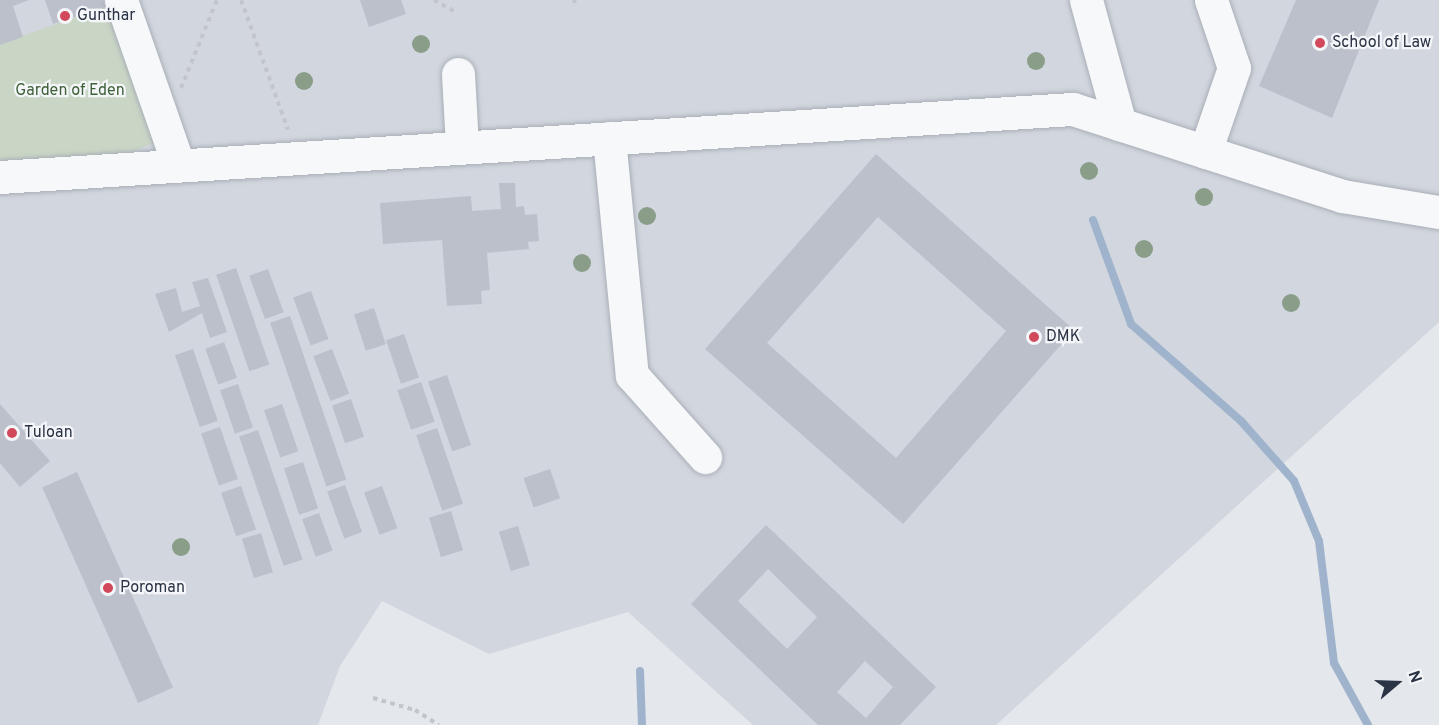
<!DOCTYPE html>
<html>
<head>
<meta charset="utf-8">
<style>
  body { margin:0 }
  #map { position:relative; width:1439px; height:725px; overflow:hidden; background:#e4e7ec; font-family:Overpass,sans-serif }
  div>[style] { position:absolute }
  .built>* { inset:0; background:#d2d6de }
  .green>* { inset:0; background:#c9d6c5 }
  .stream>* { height:8px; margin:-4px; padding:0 4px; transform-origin:4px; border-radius:4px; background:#9fb4cc }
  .building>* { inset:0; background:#bbc0ca; transform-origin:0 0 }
  .path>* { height:4px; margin-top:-2px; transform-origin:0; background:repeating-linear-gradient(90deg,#c2c5cb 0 4.5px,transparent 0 9px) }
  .roads { filter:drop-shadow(0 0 2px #a9aeb7) drop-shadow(0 0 2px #a9aeb7) }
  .minor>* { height:33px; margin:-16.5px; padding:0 16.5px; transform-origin:16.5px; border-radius:16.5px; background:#f7f8fa }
  .trees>* { width:18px; height:18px; margin:-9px; border-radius:50%; background:#899d89 }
  .dots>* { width:16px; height:16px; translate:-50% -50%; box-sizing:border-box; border:3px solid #f4f6f9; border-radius:50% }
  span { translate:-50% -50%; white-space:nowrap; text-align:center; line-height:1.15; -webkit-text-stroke:4.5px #f4f6f9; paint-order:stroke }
  .poi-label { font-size:16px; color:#2b3445 }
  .left { translate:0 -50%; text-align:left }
  .park-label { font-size:16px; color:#3f6138 }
  .north { position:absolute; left:1367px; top:653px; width:60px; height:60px; -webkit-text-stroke:4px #f4f6f9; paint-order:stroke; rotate:71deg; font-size:16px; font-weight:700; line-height:24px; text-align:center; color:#2b3445 }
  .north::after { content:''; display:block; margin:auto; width:21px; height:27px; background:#2b3445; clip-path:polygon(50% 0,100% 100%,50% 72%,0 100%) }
</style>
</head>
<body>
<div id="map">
  <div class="built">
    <div style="clip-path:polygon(0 0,1439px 0,1439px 322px,996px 725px,753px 725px,628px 612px,489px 654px,382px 601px,340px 666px,318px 725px,0 725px)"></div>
  </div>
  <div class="green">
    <div style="clip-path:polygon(105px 7px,117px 15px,158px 141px,122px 156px,0 162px,0 44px)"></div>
  </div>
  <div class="stream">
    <div style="left:1093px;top:220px;width:111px;rotate:69.9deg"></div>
    <div style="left:1131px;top:324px;width:147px;rotate:41.4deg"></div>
    <div style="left:1241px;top:421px;width:80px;rotate:48.5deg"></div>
    <div style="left:1294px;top:481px;width:65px;rotate:67.4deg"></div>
    <div style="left:1319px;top:541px;width:123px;rotate:83deg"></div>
    <div style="left:1334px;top:663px;width:71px;rotate:61.3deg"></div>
    <div style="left:640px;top:671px;width:54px;rotate:87.9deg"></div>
  </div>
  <div class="building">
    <div style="clip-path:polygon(0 0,29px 0,13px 6px,23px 37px,0 45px)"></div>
    <div style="clip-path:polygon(45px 0,103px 0,105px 7px,53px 24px)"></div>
    <div style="clip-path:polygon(360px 0,401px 0,406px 14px,369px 27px)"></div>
    <div style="clip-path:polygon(1296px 0,1379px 0,1332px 118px,1259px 86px)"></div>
    <div style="clip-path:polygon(evenodd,876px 154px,1074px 330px,903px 524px,705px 349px,876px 154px,878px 217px,1006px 331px,896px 458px,767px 343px,878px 217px)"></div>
    <div style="clip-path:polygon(499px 183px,515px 183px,516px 207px,524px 206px,525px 215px,537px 214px,539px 241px,528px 242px,529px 249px,487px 253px,490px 290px,481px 291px,482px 304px,447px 306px,442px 240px,383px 244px,380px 203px,471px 196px,472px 211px,501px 209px)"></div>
    <div style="left:236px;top:268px;width:102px;height:21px;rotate:71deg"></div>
    <div style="left:268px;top:269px;width:46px;height:20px;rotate:70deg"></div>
    <div style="clip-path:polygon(208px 278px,227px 332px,210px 338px,202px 313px,169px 332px,155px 294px,176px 288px,182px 312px,200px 306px,192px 282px)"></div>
    <div style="left:311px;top:291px;width:51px;height:19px;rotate:70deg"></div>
    <div style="left:374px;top:308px;width:38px;height:21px;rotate:72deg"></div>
    <div style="left:290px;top:316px;width:173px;height:21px;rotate:71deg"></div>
    <div style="left:404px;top:334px;width:46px;height:19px;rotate:71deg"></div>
    <div style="left:224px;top:342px;width:38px;height:20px;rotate:70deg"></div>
    <div style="left:193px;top:349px;width:76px;height:19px;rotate:71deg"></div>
    <div style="left:332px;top:349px;width:48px;height:20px;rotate:69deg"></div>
    <div style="left:447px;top:375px;width:74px;height:20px;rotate:71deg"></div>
    <div style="left:421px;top:382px;width:42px;height:25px;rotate:71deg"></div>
    <div style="left:238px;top:384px;width:46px;height:19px;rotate:71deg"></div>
    <div style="left:351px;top:399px;width:40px;height:20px;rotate:71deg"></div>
    <div style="clip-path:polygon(0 404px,50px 461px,20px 487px,0 463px)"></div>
    <div style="left:282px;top:404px;width:50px;height:19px;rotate:71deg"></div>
    <div style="left:220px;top:427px;width:55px;height:20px;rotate:71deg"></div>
    <div style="left:437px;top:428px;width:80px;height:22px;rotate:71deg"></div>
    <div style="left:258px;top:430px;width:137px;height:20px;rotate:71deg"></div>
    <div style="left:303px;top:462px;width:49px;height:20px;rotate:72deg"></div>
    <div style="left:550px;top:469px;width:31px;height:28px;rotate:71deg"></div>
    <div style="left:77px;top:472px;width:236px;height:38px;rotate:66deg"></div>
    <div style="left:345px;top:485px;width:50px;height:19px;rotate:70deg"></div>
    <div style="left:241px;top:486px;width:46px;height:21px;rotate:71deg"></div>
    <div style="left:382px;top:486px;width:45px;height:19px;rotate:70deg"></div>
    <div style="left:451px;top:511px;width:41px;height:23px;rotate:73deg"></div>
    <div style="left:319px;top:513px;width:40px;height:18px;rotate:70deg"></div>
    <div style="clip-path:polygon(evenodd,766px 525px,936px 687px,900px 725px,818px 725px,691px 604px,766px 525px,768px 569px,817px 617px,787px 649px,738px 601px,768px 569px,766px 525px,865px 661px,893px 687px,866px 718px,837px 692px,865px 661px)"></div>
    <div style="left:518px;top:526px;width:41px;height:20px;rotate:73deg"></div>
    <div style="left:261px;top:533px;width:41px;height:20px;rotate:73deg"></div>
  </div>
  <div class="path">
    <div style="left:241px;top:0;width:138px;rotate:70.1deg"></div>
    <div style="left:434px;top:0;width:23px;rotate:29deg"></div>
    <div style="left:574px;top:0;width:3px;rotate:72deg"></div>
    <div style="left:181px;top:88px;width:95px;rotate:-67.8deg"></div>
    <div style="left:373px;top:698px;width:44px;rotate:15.9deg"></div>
    <div style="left:415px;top:710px;width:28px;rotate:32deg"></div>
  </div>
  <div class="roads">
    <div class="minor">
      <div style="left:121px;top:0;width:174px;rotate:70.8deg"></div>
      <div style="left:1086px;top:0;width:129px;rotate:74.7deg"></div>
      <div style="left:458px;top:74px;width:71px;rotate:86.8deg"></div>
      <div style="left:609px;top:138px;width:238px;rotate:84.5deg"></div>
      <div style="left:632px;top:375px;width:110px;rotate:48.3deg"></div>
      <div style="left:1205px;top:152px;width:89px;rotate:-71deg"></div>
      <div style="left:1234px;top:68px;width:72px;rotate:-108.7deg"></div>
      <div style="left:0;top:177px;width:1075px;rotate:-3.63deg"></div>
      <div style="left:1073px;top:109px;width:283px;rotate:17.9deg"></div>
      <div style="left:1342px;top:196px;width:98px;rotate:9.4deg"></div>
    </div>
  </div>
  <div class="trees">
    <div style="left:421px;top:44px"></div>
    <div style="left:1036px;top:61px"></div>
    <div style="left:304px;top:81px"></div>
    <div style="left:1089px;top:171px"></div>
    <div style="left:1204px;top:197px"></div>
    <div style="left:647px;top:216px"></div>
    <div style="left:1144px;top:249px"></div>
    <div style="left:582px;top:263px"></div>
    <div style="left:1291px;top:303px"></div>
    <div style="left:181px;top:547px"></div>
  </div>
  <div class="dots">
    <div style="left:65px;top:16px;background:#d1495b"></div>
    <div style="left:1320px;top:43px;background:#d1495b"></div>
    <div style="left:1034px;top:337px;background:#d1495b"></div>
    <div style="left:12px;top:433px;background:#d1495b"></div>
    <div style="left:108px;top:588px;background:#d1495b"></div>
  </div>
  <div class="poi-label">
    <span class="left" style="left:77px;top:16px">Gunthar</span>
    <span class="left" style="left:1332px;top:43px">School of Law</span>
    <span class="left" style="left:1046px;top:337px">DMK</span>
    <span class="left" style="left:24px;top:433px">Tuloan</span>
    <span class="left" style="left:120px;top:588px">Poroman</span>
  </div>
  <div class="park-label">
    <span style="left:70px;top:91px">Garden of Eden</span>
  </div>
  <div class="north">N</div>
</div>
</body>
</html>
